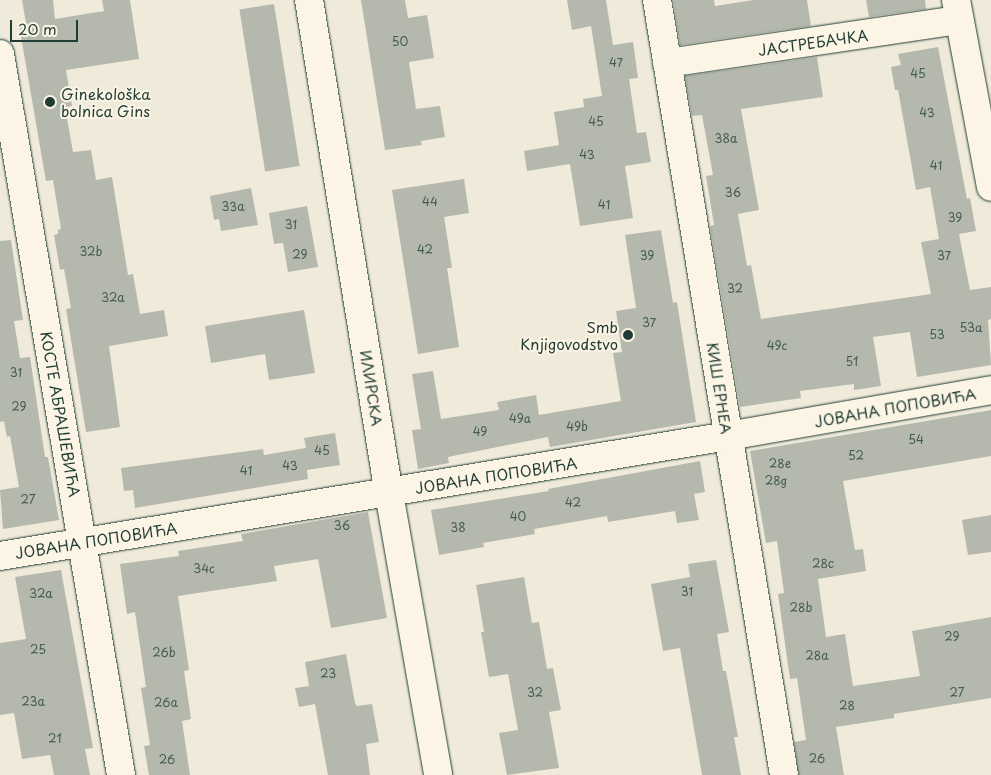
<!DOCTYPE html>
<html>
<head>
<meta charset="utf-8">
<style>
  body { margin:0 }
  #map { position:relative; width:991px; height:775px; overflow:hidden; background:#efeada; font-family:"Playpen Sans",sans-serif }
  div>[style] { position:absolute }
  .building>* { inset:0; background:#b5b9ad; transform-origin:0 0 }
  .roads { filter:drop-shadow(0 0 1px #1f3d34) drop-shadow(0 0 1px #1f3d34) }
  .street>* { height:28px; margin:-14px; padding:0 14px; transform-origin:14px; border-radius:14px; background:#fcf5e5 }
  .dots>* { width:14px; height:14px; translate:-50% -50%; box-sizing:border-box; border:2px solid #fcf5e5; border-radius:50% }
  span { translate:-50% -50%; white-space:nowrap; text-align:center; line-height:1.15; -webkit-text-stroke:4px #fcf5e5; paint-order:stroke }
  .number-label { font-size:12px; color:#445c52 }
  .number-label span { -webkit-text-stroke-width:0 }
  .street-label { font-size:15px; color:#1f3d34 }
  .poi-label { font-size:15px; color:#1f3d34 }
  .left { translate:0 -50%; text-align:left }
  .right { translate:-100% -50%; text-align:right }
  .scale { position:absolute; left:10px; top:20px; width:68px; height:22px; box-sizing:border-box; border:2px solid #1f3d34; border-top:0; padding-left:6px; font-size:15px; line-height:18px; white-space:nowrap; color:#1f3d34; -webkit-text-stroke:4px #fcf5e5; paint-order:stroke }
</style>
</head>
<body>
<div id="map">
  <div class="building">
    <div style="clip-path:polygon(22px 0,53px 0,55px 19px,104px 11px,102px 0,130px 0,139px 59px,66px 70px,72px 106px,65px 107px,73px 152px,91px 150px,96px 180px,112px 177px,128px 275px,133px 274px,140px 314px,164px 310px,168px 336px,109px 346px,120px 427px,86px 432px,66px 309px,71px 308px,64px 269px,60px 270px,54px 235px,58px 234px,58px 230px,61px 229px,53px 180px,46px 181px,19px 25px,26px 23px)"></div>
    <div style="clip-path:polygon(361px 0,405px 0,408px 18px,427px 15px,434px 58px,409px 62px,416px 109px,440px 106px,445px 137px,421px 141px,422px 145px,385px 150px)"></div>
    <div style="clip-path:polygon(567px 0,606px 0,613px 45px,633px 42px,638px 78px,629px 79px,637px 133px,646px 132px,651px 162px,625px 166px,633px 218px,580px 226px,570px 164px,527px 171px,524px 151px,559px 145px,554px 112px,584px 107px,583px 99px,602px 96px,591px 26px,572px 30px)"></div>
    <div style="clip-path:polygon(673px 0,714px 0,715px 6px,754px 0,807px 0,811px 26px,680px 45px)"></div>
    <div style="clip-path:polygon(866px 0,925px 0,926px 9px,869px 17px)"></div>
    <div style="left:274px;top:4px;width:164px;height:35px;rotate:81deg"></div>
    <div style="clip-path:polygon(938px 47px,967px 199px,970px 198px,976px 231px,959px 234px,970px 290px,991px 287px,991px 319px,988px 320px,991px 365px,917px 377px,910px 332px,873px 337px,881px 386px,854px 390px,854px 384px,800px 391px,801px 398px,740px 407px,710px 226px,714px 225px,706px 176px,713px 175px,702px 115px,692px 116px,685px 76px,817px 57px,823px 97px,741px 109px,759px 210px,738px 214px,747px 266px,751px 265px,761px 319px,931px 294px,921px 242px,939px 239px,930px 187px,916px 190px,898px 90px,895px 90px,891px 67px,901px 65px,898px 54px)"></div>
    <div style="clip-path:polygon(464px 179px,469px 213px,444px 217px,452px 268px,447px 268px,459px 347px,418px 354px,392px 190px)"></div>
    <div style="clip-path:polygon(251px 188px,258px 225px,221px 231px,219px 219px,214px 220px,210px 196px)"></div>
    <div style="clip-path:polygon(307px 206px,318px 267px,288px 272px,283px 243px,274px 244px,269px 213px)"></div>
    <div style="clip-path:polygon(661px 230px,673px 303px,677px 302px,696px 422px,550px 447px,548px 437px,448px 457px,449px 463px,418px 469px,412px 430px,421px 429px,412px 374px,433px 371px,441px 419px,499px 410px,497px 402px,536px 395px,539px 415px,621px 401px,613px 353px,622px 352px,616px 311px,636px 308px,625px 235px)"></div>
    <div style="clip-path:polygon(11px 240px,23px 320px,14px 321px,20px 358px,30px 357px,45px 457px,48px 457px,59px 520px,3px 529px,0 490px,19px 487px,10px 436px,7px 437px,4px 421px,0 422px,0 241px)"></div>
    <div style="clip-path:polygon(304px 310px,315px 373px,269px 380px,265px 354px,211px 363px,205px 326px)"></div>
    <div style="clip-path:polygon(991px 410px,991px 456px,843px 481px,855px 550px,863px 549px,866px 571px,818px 579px,826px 637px,845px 634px,853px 686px,920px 676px,912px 631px,991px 617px,991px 698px,894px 714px,894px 718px,836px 727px,844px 775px,799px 775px,794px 742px,806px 740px,797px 678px,790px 679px,778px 594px,784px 593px,777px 541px,766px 543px,750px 451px)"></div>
    <div style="clip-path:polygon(335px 433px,340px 465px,307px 470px,308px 479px,135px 508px,133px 490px,124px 491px,121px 468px,263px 449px,264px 455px,306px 448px,304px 438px)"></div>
    <div style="clip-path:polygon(700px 461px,705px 492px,694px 494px,699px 520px,677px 523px,675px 511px,608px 522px,607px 516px,534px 529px,535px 534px,483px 543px,484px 547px,439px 555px,431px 510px,549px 491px,548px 489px)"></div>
    <div style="clip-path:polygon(368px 512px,387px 618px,331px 628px,318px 559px,274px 566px,277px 581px,178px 596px,189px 670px,184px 671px,191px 719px,182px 721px,190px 775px,149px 775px,144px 746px,150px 745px,141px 688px,146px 687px,135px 612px,127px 614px,120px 564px,179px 556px,178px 551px,243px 541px,241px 534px)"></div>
    <div style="clip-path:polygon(991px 515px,991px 552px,968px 555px,962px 520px)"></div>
    <div style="clip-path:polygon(716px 560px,729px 632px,717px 634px,723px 671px,726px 671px,738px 737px,734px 737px,741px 775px,702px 775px,680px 648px,663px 651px,651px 584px,690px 577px,688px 564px)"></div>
    <div style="clip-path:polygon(61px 570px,93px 748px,85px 749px,90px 775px,54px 775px,50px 755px,22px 759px,14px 713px,0 715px,0 643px,26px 639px,15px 577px)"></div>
    <div style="clip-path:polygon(524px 577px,532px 623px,539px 622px,547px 669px,553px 668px,561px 710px,549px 712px,559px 768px,507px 775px,499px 733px,518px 730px,508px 674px,489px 677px,481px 632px,484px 632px,476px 585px)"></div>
    <div style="clip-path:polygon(346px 654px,355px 703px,357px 706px,372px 704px,379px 742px,366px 744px,370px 775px,328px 775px,315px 704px,299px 707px,295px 688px,309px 686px,305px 662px)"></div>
  </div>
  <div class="roads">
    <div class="street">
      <div style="left:309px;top:0;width:499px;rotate:80.8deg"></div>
      <div style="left:389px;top:493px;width:286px;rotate:80.1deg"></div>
      <div style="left:657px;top:0;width:785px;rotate:80.69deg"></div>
      <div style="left:956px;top:0;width:190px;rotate:79.4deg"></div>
      <div style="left:0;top:54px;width:731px;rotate:80.47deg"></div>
      <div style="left:667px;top:63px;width:295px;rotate:-8.4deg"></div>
      <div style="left:0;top:556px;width:738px;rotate:-9.36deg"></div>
      <div style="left:728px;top:436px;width:267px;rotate:-9.9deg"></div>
    </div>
  </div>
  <div class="dots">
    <div style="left:50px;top:102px;background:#1f3d34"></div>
    <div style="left:628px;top:335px;background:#1f3d34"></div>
  </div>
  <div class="number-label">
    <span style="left:400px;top:42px">50</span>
    <span style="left:616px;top:63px">47</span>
    <span style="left:918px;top:74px">45</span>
    <span style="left:927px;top:113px">43</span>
    <span style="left:596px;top:122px">45</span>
    <span style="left:726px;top:139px">38a</span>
    <span style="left:587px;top:155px">43</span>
    <span style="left:936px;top:166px">41</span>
    <span style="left:733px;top:193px">36</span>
    <span style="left:430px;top:202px">44</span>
    <span style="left:604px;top:205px">41</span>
    <span style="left:233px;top:207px">33a</span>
    <span style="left:955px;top:218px">39</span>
    <span style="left:291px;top:225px">31</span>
    <span style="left:425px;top:250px">42</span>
    <span style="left:91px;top:252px">32b</span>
    <span style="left:300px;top:255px">29</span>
    <span style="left:647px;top:256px">39</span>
    <span style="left:944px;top:256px">37</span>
    <span style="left:735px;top:289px">32</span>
    <span style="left:113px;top:298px">32a</span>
    <span style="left:649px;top:323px">37</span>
    <span style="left:971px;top:328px">53a</span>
    <span style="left:937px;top:335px">53</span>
    <span style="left:777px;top:346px">49c</span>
    <span style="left:852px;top:362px">51</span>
    <span style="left:16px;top:373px">31</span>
    <span style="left:19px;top:407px">29</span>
    <span style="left:520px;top:419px">49a</span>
    <span style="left:577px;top:427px">49b</span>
    <span style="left:480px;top:432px">49</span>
    <span style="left:916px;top:440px">54</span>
    <span style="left:322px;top:451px">45</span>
    <span style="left:856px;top:456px">52</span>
    <span style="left:780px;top:464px">28e</span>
    <span style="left:290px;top:466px">43</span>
    <span style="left:246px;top:471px">41</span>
    <span style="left:776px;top:481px">28g</span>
    <span style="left:28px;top:500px">27</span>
    <span style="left:573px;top:503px">42</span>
    <span style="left:518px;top:517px">40</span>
    <span style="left:342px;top:526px">36</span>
    <span style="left:458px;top:528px">38</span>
    <span style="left:823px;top:564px">28c</span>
    <span style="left:204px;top:569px">34c</span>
    <span style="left:687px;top:592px">31</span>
    <span style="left:41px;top:594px">32a</span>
    <span style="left:801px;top:608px">28b</span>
    <span style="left:952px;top:637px">29</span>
    <span style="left:38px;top:650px">25</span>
    <span style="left:164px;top:653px">26b</span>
    <span style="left:817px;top:656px">28a</span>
    <span style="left:328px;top:674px">23</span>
    <span style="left:535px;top:693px">32</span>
    <span style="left:957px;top:693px">27</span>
    <span style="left:33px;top:702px">23a</span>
    <span style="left:166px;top:703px">26a</span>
    <span style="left:847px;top:706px">28</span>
    <span style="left:55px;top:739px">21</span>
    <span style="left:817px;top:759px">26</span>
    <span style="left:167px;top:760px">26</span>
  </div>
  <div class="street-label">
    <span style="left:813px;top:42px;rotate:-8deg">ЈАСТРЕБАЧКА</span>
    <span style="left:372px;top:388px;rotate:81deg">ИЛИРСКА</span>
    <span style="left:720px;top:388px;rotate:81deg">КИШ ЕРНЕА</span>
    <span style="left:895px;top:407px;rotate:-10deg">ЈОВАНА ПОПОВИЋА</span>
    <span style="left:61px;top:414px;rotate:80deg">КОСТЕ АБРАШЕВИЋА</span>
    <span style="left:496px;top:475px;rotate:-9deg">ЈОВАНА ПОПОВИЋА</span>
    <span style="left:96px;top:540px;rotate:-9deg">ЈОВАНА ПОПОВИЋА</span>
  </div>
  <div class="poi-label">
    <span class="left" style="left:61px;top:102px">Ginekološka<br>bolnica Gins</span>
    <span class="right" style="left:618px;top:335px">Smb<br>Knjigovodstvo</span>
  </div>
  <div class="scale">20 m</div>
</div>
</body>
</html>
